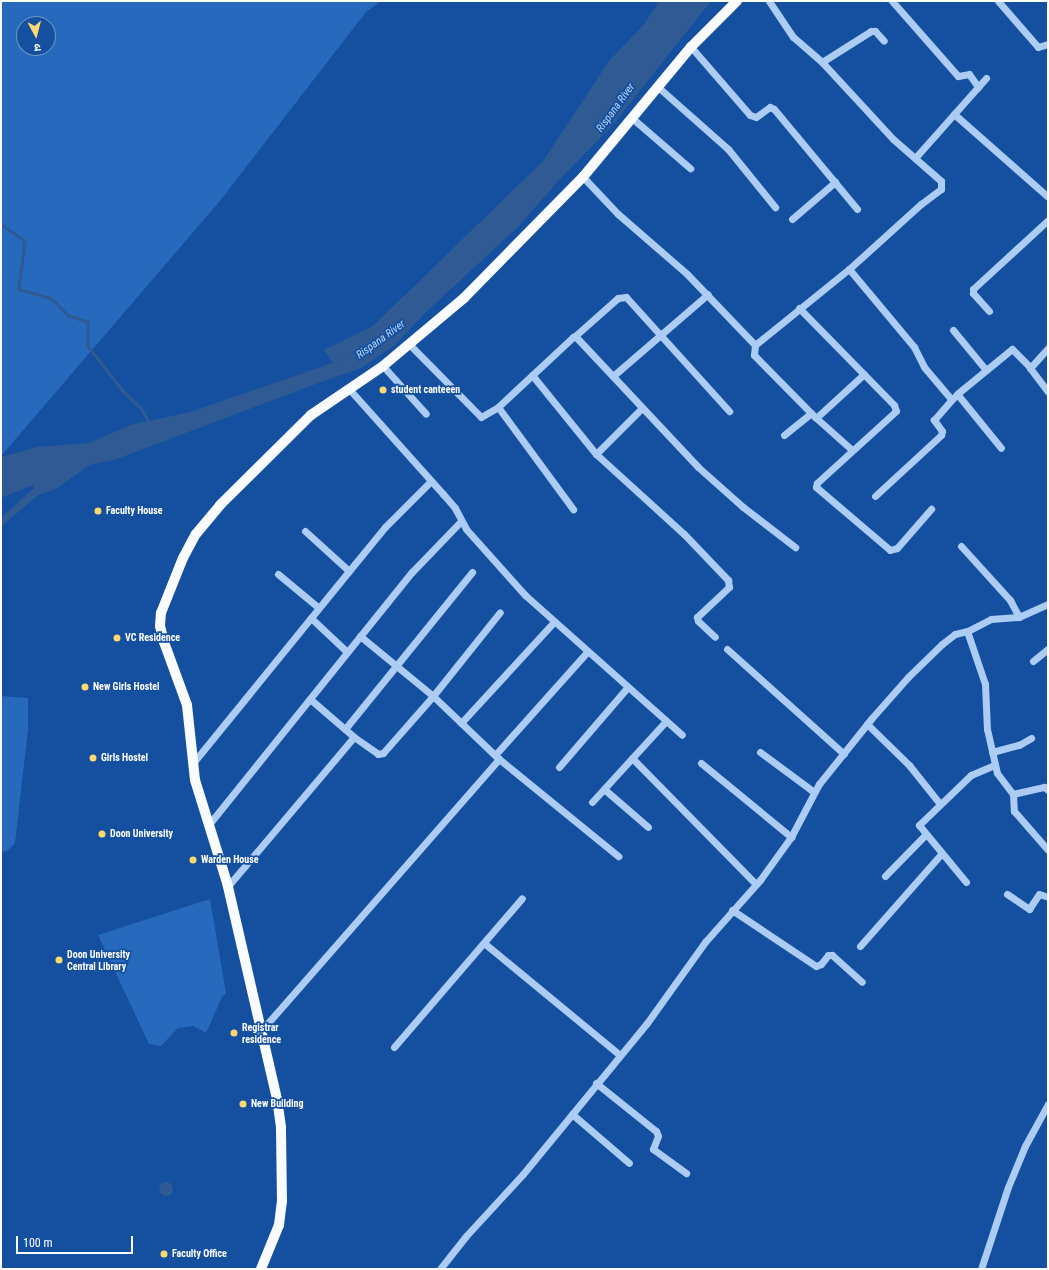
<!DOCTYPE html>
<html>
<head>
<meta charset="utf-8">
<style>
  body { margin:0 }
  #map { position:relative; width:1049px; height:1270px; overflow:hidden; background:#14509f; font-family:"Roboto Condensed","Noto Sans Devanagari",sans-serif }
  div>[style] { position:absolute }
  .green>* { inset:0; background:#2769bd }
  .water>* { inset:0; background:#2f5a94 }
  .round { border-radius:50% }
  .stream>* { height:2.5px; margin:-1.25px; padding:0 1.25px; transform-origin:1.25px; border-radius:1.25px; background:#2f5a94 }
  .river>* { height:14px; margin:-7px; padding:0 7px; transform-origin:7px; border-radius:7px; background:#2f5a94 }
  .minor>* { height:7px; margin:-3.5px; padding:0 3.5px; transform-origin:3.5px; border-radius:3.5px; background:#acccf4 }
  .major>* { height:10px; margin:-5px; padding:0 5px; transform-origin:5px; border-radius:5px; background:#f9fbff }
  .dots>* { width:11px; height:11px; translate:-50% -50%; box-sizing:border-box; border:2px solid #14509f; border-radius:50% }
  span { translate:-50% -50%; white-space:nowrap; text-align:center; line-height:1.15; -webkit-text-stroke:3.5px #14509f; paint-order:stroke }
  .poi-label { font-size:10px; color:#fff; font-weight:700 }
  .left { translate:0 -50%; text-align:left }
  .water-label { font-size:11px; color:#b9d6fa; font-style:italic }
  .frame { position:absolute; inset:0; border:2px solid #fff; pointer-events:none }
  .north { position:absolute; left:16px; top:16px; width:40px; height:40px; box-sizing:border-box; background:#14509f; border:1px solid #7296c5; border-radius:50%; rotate:173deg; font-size:11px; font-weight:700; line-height:16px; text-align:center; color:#fff }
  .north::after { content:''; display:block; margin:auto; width:14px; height:18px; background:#ffd76f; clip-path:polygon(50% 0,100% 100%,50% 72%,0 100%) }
  .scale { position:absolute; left:16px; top:1236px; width:117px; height:18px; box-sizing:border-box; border:2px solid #fff; border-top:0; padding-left:5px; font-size:12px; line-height:14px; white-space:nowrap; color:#fff; -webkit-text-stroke:3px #14509f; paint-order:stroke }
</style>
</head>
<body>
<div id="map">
  <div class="green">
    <div style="clip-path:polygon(evenodd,1px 1px,381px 1px,366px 12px,219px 202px,1px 456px,1px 1px,24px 24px,48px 24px,48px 48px,24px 48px,24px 24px)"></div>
    <div style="clip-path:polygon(1px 696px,28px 698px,28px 729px,15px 843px,7px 851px,1px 852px)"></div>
    <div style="clip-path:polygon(210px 899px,226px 993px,222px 997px,206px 1033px,193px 1026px,178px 1028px,161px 1046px,149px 1044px,98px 935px)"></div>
  </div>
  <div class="water">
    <div style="clip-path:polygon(659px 1px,711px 1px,612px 126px,560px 179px,520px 225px,424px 314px,395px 345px,361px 368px,342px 375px,324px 350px,373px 326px,543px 161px,609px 61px,645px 23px)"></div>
    <div style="clip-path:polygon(324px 366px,332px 378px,114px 460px,89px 465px,58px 488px,38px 495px,1px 527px,1px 519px,6px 513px,34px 488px,33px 485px,1px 498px,1px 457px,36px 447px,89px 443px,130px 425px,190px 412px)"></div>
    <div class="round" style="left:159px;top:1182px;width:14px;height:14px"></div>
  </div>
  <div class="stream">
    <div style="left:1px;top:224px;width:29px;rotate:35deg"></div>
    <div style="left:25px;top:241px;width:48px;rotate:97.1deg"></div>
    <div style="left:19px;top:289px;width:33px;rotate:16deg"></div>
    <div style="left:51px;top:298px;width:24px;rotate:45deg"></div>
    <div style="left:68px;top:315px;width:21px;rotate:19deg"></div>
    <div style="left:88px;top:322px;width:24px;rotate:90deg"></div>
    <div style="left:88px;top:346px;width:60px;rotate:51.8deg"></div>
    <div style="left:125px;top:393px;width:22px;rotate:43deg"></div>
    <div style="left:141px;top:408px;width:17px;rotate:59deg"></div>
  </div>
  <div class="river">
    <div style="left:310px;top:378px;width:34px;rotate:-19deg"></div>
    <div style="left:342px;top:367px;width:14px;rotate:-36deg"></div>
  </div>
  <div class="minor">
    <div style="left:892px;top:1px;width:100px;rotate:48.7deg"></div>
    <div style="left:958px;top:76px;width:11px;rotate:-10deg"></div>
    <div style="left:969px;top:74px;width:16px;rotate:55deg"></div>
    <div style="left:998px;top:1px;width:61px;rotate:49deg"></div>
    <div style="left:1038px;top:47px;width:10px;rotate:-17deg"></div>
    <div style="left:691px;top:47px;width:90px;rotate:49.1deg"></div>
    <div style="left:750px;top:115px;width:6px;rotate:18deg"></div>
    <div style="left:756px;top:117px;width:17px;rotate:-36deg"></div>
    <div style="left:770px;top:107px;width:4px;rotate:27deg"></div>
    <div style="left:774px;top:109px;width:130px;rotate:50.3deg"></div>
    <div style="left:822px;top:62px;width:58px;rotate:-32.3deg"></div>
    <div style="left:871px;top:31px;width:4px"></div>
    <div style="left:875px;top:31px;width:13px;rotate:48deg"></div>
    <div style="left:658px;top:87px;width:94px;rotate:41.5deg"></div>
    <div style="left:728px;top:149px;width:75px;rotate:51deg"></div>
    <div style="left:954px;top:114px;width:125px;rotate:41.4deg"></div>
    <div style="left:632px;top:118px;width:77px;rotate:40.8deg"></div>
    <div style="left:915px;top:158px;width:107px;rotate:-48.4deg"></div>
    <div style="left:583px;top:177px;width:51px;rotate:46.6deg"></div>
    <div style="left:618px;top:214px;width:91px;rotate:41deg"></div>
    <div style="left:687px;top:274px;width:98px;rotate:46.2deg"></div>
    <div style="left:755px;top:345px;width:121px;rotate:-39deg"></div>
    <div style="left:849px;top:269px;width:97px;rotate:-42.1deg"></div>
    <div style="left:921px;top:204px;width:25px;rotate:-37deg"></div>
    <div style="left:941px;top:189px;width:8px;rotate:-90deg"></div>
    <div style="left:941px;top:181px;width:64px;rotate:-138.8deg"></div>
    <div style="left:893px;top:139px;width:105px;rotate:-132.7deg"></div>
    <div style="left:822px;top:62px;width:38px;rotate:-139deg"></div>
    <div style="left:793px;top:37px;width:43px;rotate:-123.7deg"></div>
    <div style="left:792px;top:219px;width:57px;rotate:-40.7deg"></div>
    <div style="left:849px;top:269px;width:102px;rotate:50.2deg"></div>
    <div style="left:914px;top:347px;width:22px;rotate:63deg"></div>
    <div style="left:924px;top:367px;width:42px;rotate:49.8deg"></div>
    <div style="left:951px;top:399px;width:8px;rotate:-30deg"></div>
    <div style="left:958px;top:395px;width:68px;rotate:50.9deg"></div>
    <div style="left:799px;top:308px;width:136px;rotate:45.6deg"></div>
    <div style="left:894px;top:405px;width:6px;rotate:72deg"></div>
    <div style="left:896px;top:411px;width:107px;rotate:137.7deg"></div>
    <div style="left:817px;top:483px;width:4px;rotate:104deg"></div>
    <div style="left:816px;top:487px;width:97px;rotate:40.4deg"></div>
    <div style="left:890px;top:550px;width:7px;rotate:-16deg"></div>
    <div style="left:897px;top:548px;width:52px;rotate:-48.9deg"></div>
    <div style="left:989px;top:311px;width:24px;rotate:-132deg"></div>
    <div style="left:973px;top:293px;width:4px;rotate:-90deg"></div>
    <div style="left:973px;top:289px;width:102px;rotate:-42.6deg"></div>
    <div style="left:953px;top:330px;width:52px;rotate:50.5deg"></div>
    <div style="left:575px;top:336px;width:57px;rotate:-41.5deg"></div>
    <div style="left:618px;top:298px;width:8px;rotate:-7deg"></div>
    <div style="left:626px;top:297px;width:154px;rotate:47.9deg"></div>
    <div style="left:410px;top:345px;width:101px;rotate:45.4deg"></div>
    <div style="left:481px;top:417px;width:20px;rotate:-30deg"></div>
    <div style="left:498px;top:407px;width:103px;rotate:-43deg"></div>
    <div style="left:573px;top:337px;width:3px"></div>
    <div style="left:576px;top:337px;width:178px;rotate:46.8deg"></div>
    <div style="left:698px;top:467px;width:60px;rotate:41.6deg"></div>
    <div style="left:743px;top:507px;width:66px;rotate:37.6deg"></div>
    <div style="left:755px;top:345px;width:10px;rotate:96deg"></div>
    <div style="left:754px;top:355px;width:86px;rotate:45.5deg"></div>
    <div style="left:814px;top:416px;width:51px;rotate:41.8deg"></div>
    <div style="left:1048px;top:348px;width:27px;rotate:132deg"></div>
    <div style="left:1030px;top:368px;width:30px;rotate:53deg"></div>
    <div style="left:383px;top:366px;width:64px;rotate:48.1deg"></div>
    <div style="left:532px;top:375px;width:102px;rotate:51deg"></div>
    <div style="left:596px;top:454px;width:119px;rotate:42.3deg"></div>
    <div style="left:684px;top:534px;width:64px;rotate:46.3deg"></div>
    <div style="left:728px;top:580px;width:7px;rotate:82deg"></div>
    <div style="left:729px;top:587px;width:44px;rotate:136.8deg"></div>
    <div style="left:697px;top:617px;width:4px;rotate:76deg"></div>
    <div style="left:698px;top:621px;width:23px;rotate:43deg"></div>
    <div style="left:613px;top:376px;width:125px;rotate:-40.8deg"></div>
    <div style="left:350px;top:390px;width:140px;rotate:48.2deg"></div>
    <div style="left:443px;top:494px;width:18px;rotate:49deg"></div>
    <div style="left:455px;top:508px;width:24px;rotate:62deg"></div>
    <div style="left:466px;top:529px;width:89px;rotate:48.2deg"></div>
    <div style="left:525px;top:595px;width:210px;rotate:41.7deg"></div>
    <div style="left:957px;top:394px;width:71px;rotate:-39.3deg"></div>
    <div style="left:1012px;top:349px;width:25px;rotate:45deg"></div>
    <div style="left:498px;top:407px;width:127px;rotate:53.7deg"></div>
    <div style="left:816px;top:418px;width:65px;rotate:-42.5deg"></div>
    <div style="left:784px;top:435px;width:35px;rotate:-39deg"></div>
    <div style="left:596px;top:454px;width:65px;rotate:-45deg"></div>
    <div style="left:875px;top:496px;width:90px;rotate:-42.7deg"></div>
    <div style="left:941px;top:435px;width:4px;rotate:-76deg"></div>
    <div style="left:942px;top:431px;width:14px;rotate:-126deg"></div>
    <div style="left:934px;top:420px;width:28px;rotate:-49deg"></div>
    <div style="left:305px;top:531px;width:59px;rotate:42.3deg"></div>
    <div style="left:349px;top:571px;width:57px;rotate:-50.7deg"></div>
    <div style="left:385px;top:527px;width:65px;rotate:-45deg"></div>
    <div style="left:961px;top:546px;width:73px;rotate:47.8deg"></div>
    <div style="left:1010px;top:600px;width:19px;rotate:62deg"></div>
    <div style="left:278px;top:574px;width:53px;rotate:39.7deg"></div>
    <div style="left:1048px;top:604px;width:32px;rotate:156deg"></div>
    <div style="left:1019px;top:617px;width:28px;rotate:176deg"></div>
    <div style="left:991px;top:619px;width:27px;rotate:153deg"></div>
    <div style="left:967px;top:631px;width:56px;rotate:71.2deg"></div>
    <div style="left:985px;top:684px;width:45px;rotate:87.5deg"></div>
    <div style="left:987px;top:729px;width:45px;rotate:77.2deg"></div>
    <div style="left:997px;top:773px;width:26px;rotate:53deg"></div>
    <div style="left:1013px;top:794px;width:32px;rotate:-13deg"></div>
    <div style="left:1044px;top:787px;width:5px;rotate:37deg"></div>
    <div style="left:311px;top:618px;width:48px;rotate:43.3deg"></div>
    <div style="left:360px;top:636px;width:94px;rotate:39.4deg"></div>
    <div style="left:433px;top:696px;width:91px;rotate:43.7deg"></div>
    <div style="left:499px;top:759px;width:154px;rotate:39.2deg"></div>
    <div style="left:727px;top:649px;width:157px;rotate:41.9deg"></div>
    <div style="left:1033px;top:661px;width:19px;rotate:-39deg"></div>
    <div style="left:310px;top:699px;width:58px;rotate:40.8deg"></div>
    <div style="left:461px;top:723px;width:136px;rotate:-47.4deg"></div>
    <div style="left:867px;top:724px;width:59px;rotate:44.3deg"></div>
    <div style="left:909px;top:765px;width:50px;rotate:51.5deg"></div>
    <div style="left:345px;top:729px;width:202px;rotate:-51deg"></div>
    <div style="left:760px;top:752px;width:67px;rotate:36.5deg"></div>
    <div style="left:992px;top:752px;width:28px;rotate:-15deg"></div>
    <div style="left:1019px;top:745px;width:14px;rotate:-30deg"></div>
    <div style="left:495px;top:755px;width:138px;rotate:-48.2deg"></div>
    <div style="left:632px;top:758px;width:177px;rotate:45.5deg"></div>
    <div style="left:193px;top:763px;width:247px;rotate:-50.9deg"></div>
    <div style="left:701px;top:763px;width:117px;rotate:39.4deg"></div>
    <div style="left:559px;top:767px;width:104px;rotate:-49.3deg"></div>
    <div style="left:604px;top:789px;width:58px;rotate:40.8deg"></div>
    <div style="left:1013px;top:794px;width:17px;rotate:87deg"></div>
    <div style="left:1014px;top:811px;width:52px;rotate:48.9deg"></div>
    <div style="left:592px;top:802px;width:110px;rotate:-47.6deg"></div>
    <div style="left:210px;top:823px;width:322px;rotate:-51.2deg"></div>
    <div style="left:412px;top:572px;width:71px;rotate:-46.1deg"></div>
    <div style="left:885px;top:876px;width:57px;rotate:-45.7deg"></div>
    <div style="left:966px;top:882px;width:74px;rotate:-129.5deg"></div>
    <div style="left:919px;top:825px;width:72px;rotate:-43.9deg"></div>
    <div style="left:971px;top:775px;width:26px;rotate:-23deg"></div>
    <div style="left:228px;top:886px;width:195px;rotate:-49.8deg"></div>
    <div style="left:354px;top:737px;width:29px;rotate:35deg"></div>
    <div style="left:378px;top:754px;width:5px;rotate:-11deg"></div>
    <div style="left:383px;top:753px;width:76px;rotate:-48.7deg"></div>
    <div style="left:433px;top:696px;width:107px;rotate:-51.4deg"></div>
    <div style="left:1007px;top:894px;width:27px;rotate:34deg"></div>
    <div style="left:1029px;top:909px;width:18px;rotate:-56deg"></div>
    <div style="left:1039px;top:894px;width:9px;rotate:18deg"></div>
    <div style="left:732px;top:910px;width:101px;rotate:33.7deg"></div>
    <div style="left:816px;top:966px;width:5px;rotate:-22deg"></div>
    <div style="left:821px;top:964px;width:11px;rotate:-52deg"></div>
    <div style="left:828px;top:955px;width:4px"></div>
    <div style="left:832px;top:955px;width:40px;rotate:42deg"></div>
    <div style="left:484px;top:943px;width:176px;rotate:39.5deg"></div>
    <div style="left:860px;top:946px;width:123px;rotate:-48.6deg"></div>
    <div style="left:260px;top:1032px;width:363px;rotate:-48.8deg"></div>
    <div style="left:394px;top:1047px;width:196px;rotate:-49.3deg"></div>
    <div style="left:596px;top:1083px;width:77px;rotate:38.7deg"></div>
    <div style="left:656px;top:1131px;width:5px;rotate:68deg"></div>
    <div style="left:658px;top:1136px;width:14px;rotate:111deg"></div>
    <div style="left:653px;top:1149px;width:41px;rotate:36deg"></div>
    <div style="left:572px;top:1114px;width:75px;rotate:40.7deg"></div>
    <div style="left:440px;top:1269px;width:42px;rotate:-51.8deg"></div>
    <div style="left:466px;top:1236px;width:84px;rotate:-47.4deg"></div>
    <div style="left:523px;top:1174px;width:195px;rotate:-50.6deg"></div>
    <div style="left:647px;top:1023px;width:100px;rotate:-54.4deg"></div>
    <div style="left:705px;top:942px;width:83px;rotate:-48.4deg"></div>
    <div style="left:760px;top:880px;width:53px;rotate:-54.2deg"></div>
    <div style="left:791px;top:837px;width:60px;rotate:-62.2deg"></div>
    <div style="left:819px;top:784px;width:83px;rotate:-51.3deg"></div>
    <div style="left:871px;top:719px;width:56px;rotate:-48.6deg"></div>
    <div style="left:908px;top:677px;width:47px;rotate:-44.1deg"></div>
    <div style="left:942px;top:644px;width:16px;rotate:-38deg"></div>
    <div style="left:955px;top:634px;width:12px;rotate:-14deg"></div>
    <div style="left:981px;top:1269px;width:86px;rotate:-71.8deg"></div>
    <div style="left:1008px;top:1187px;width:44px;rotate:-67.5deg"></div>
    <div style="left:1025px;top:1146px;width:48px;rotate:-61.3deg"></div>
  </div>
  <div class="major">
    <div style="left:261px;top:1269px;width:48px;rotate:-67.8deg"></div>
    <div style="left:279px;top:1225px;width:23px;rotate:-83deg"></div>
    <div style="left:282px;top:1202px;width:75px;rotate:-90.8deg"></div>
    <div style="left:281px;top:1127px;width:28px;rotate:-98deg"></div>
    <div style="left:277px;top:1099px;width:219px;rotate:-103deg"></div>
    <div style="left:228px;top:886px;width:111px;rotate:-107.3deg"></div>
    <div style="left:195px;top:780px;width:75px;rotate:-96.1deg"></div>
    <div style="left:187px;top:705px;width:67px;rotate:-110.1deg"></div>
    <div style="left:164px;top:642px;width:16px;rotate:-104deg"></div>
    <div style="left:160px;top:626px;width:13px;rotate:-86deg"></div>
    <div style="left:161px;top:613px;width:59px;rotate:-68.2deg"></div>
    <div style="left:183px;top:558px;width:27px;rotate:-62deg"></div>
    <div style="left:196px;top:534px;width:38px;rotate:-50deg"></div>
    <div style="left:220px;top:505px;width:128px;rotate:-44.7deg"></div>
    <div style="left:311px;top:415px;width:87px;rotate:-34.2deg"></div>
    <div style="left:383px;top:366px;width:106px;rotate:-40deg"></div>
    <div style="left:464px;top:298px;width:170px;rotate:-45.5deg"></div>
    <div style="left:583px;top:177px;width:169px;rotate:-50.3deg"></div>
    <div style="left:691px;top:47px;width:65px;rotate:-45deg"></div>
  </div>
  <div class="dots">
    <div style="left:383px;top:390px;background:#ffd76f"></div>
    <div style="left:98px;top:511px;background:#ffd76f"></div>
    <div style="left:117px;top:638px;background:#ffd76f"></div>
    <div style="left:85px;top:687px;background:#ffd76f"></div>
    <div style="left:93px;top:758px;background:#ffd76f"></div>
    <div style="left:102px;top:834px;background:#ffd76f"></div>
    <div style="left:193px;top:860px;background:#ffd76f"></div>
    <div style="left:59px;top:960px;background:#ffd76f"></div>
    <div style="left:234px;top:1033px;background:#ffd76f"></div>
    <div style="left:243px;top:1104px;background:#ffd76f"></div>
    <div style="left:164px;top:1254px;background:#ffd76f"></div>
  </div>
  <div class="poi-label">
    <span class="left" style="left:391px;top:390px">student canteeen</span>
    <span class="left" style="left:106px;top:511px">Faculty House</span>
    <span class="left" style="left:125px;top:638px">VC Residence</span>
    <span class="left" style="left:93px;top:687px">New Girls Hostel</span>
    <span class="left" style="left:101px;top:758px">Girls Hostel</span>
    <span class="left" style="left:110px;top:834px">Doon University</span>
    <span class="left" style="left:201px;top:860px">Warden House</span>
    <span class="left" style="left:67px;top:960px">Doon University<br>Central Library</span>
    <span class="left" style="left:242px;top:1033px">Registrar<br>residence</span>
    <span class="left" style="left:251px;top:1104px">New Building</span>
    <span class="left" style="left:172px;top:1254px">Faculty Office</span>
  </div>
  <div class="water-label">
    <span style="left:616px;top:108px;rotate:-54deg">Rispana River</span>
    <span style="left:381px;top:340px;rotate:-36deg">Rispana River</span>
  </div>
  <div class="frame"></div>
  <div class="north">उ</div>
  <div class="scale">100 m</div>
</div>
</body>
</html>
